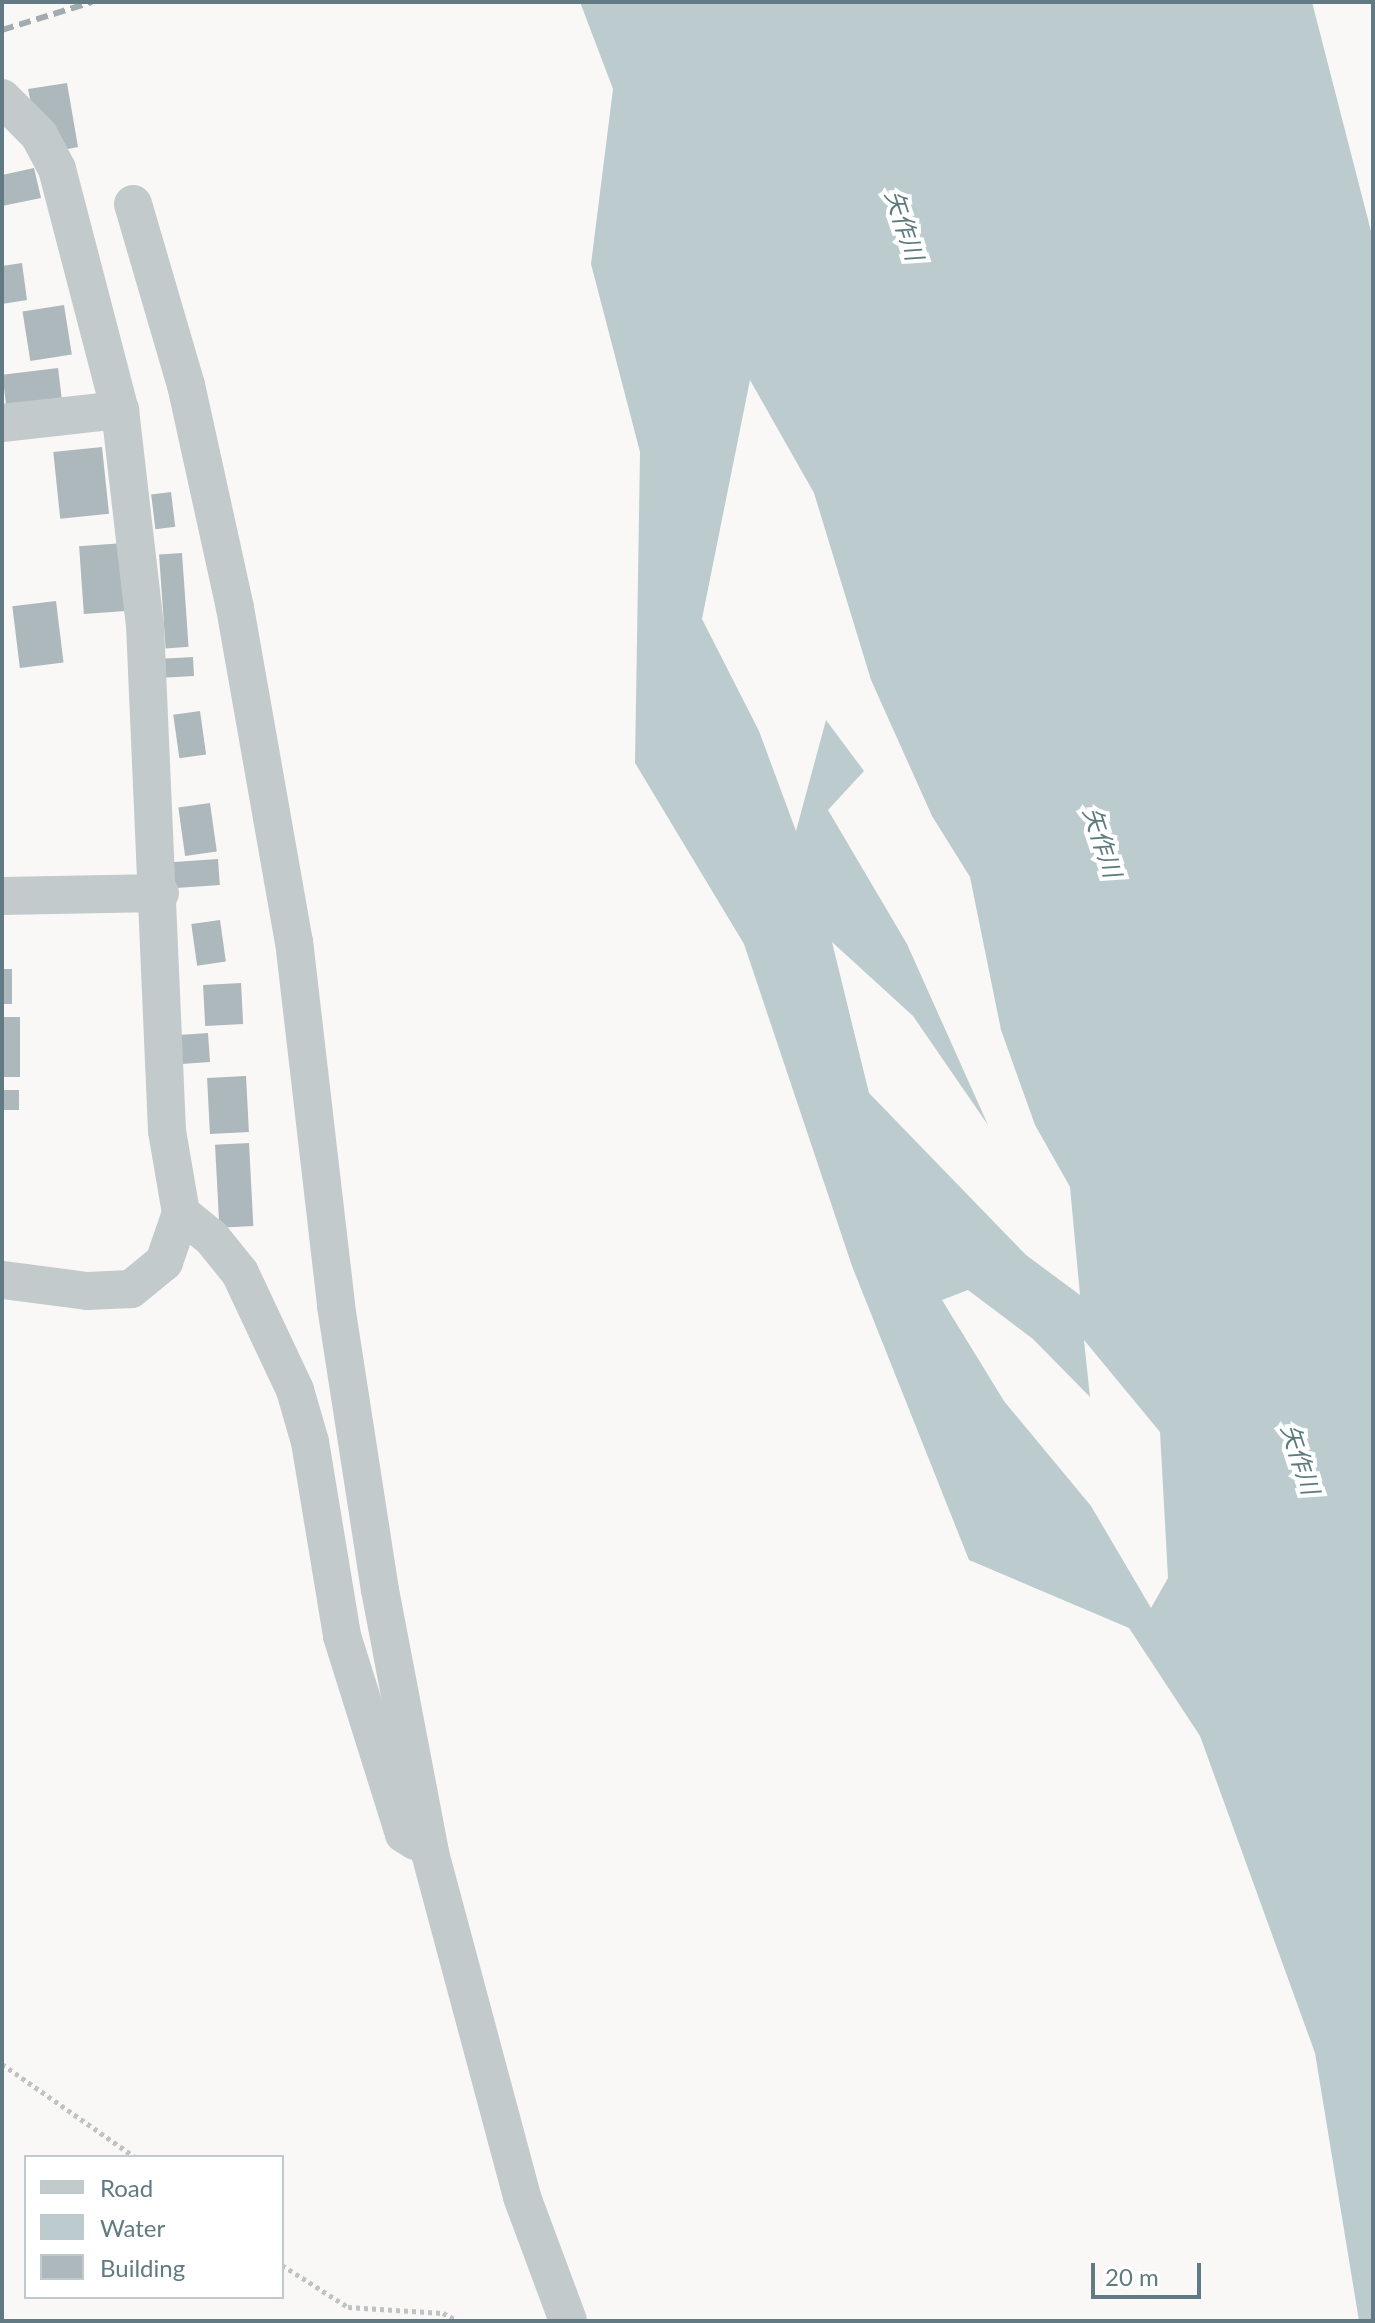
<!DOCTYPE html>
<html>
<head>
<meta charset="utf-8">
<style>
  body { margin:0 }
  #map { position:relative; width:1375px; height:2323px; overflow:hidden; background:#f9f8f6; font-family:Lato,"Noto Sans JP",sans-serif }
  div>[style] { position:absolute }
  .water>* { inset:0; background:#bcccce }
  .building>* { inset:0; background:#acb8bb; transform-origin:0 0 }
  .path>* { height:5px; margin-top:-2.5px; transform-origin:0; background:repeating-linear-gradient(90deg,#bfc3c4 0 4px,transparent 0 8px) }
  .street>* { height:38px; margin:-19px; padding:0 19px; transform-origin:19px; border-radius:19px; background:#c3cacc }
  .rail>* { height:6px; margin-top:-3px; transform-origin:0; background:repeating-linear-gradient(90deg,#a2acb0 0 12px,transparent 0 18px) }
  span { translate:-50% -50%; white-space:nowrap; text-align:center; line-height:1.15; -webkit-text-stroke:8px #fff; paint-order:stroke }
  .water-label { font-size:24px; color:#5c7b7d; font-style:italic }
  .frame { position:absolute; inset:0; border:4px solid #617a83; pointer-events:none }
  .legend { position:absolute; left:24px; top:2155px; width:260px; height:144px; box-sizing:border-box; background:#fff; border:2px solid #c0cacd; margin:0; padding:10px 14px; list-style:none; font-size:24px; color:#617a83 }
  .legend li { display:flex; align-items:center; gap:16px; height:40px }
  .legend b { width:40px; border:2px solid #c0cacd }
  .scale { position:absolute; left:1091px; top:2263px; width:110px; height:36px; box-sizing:border-box; border:4px solid #617a83; border-top:0; padding-left:10px; font-size:24px; line-height:28px; white-space:nowrap; color:#617a83; -webkit-text-stroke:6px #fff; paint-order:stroke }
</style>
</head>
<body>
<div id="map">
  <div class="water">
    <div style="clip-path:polygon(evenodd,580px 2px,1312px 2px,1373px 239px,1373px 2321px,1359px 2321px,1315px 2053px,1200px 1736px,1129px 1628px,969px 1560px,852px 1266px,744px 944px,635px 763px,640px 452px,591px 264px,613px 89px,580px 2px,750px 380px,814px 493px,871px 680px,932px 816px,970px 877px,1001px 1030px,1035px 1125px,1070px 1187px,1080px 1295px,1026px 1255px,869px 1093px,832px 942px,913px 1016px,988px 1125px,907px 944px,828px 810px,864px 771px,826px 720px,796px 831px,759px 731px,702px 619px,750px 380px,580px 2px,968px 1290px,1033px 1339px,1090px 1397px,1084px 1340px,1160px 1432px,1168px 1578px,1151px 1608px,1091px 1506px,1004px 1401px,942px 1300px,968px 1290px)"></div>
  </div>
  <div class="building">
    <div style="clip-path:polygon(67px 83px,78px 147px,58px 151px,33px 113px,28px 89px)"></div>
    <div style="clip-path:polygon(34px 168px,41px 198px,2px 206px,2px 175px)"></div>
    <div style="clip-path:polygon(22px 263px,27px 300px,2px 304px,2px 266px)"></div>
    <div style="left:64px;top:305px;width:50px;height:42px;rotate:81deg"></div>
    <div style="left:58px;top:368px;width:39px;height:56px;rotate:83deg"></div>
    <div style="left:102px;top:447px;width:67px;height:49px;rotate:84deg"></div>
    <div style="left:171px;top:492px;width:35px;height:20px;rotate:83deg"></div>
    <div style="left:124px;top:543px;width:68px;height:45px;rotate:86deg"></div>
    <div style="left:182px;top:553px;width:94px;height:23px;rotate:86deg"></div>
    <div style="left:56px;top:601px;width:62px;height:44px;rotate:83deg"></div>
    <div style="left:193px;top:657px;width:19px;height:32px;rotate:87deg"></div>
    <div style="left:200px;top:711px;width:44px;height:27px;rotate:82deg"></div>
    <div style="left:210px;top:803px;width:49px;height:32px;rotate:82deg"></div>
    <div style="left:218px;top:859px;width:26px;height:51px;rotate:86deg"></div>
    <div style="left:220px;top:920px;width:42px;height:29px;rotate:82deg"></div>
    <div style="left:2px;top:969px;width:10px;height:35px"></div>
    <div style="left:241px;top:983px;width:41px;height:38px;rotate:87deg"></div>
    <div style="left:2px;top:1017px;width:18px;height:60px"></div>
    <div style="left:208px;top:1033px;width:29px;height:29px;rotate:86deg"></div>
    <div style="left:246px;top:1076px;width:56px;height:39px;rotate:87deg"></div>
    <div style="left:2px;top:1090px;width:17px;height:20px"></div>
    <div style="left:249px;top:1143px;width:83px;height:34px;rotate:87deg"></div>
  </div>
  <div class="path">
    <div style="left:2px;top:2064px;width:162px;rotate:35deg"></div>
    <div style="left:282px;top:2265px;width:78px;rotate:32.5deg"></div>
    <div style="left:348px;top:2307px;width:95px;rotate:3.6deg"></div>
    <div style="left:443px;top:2313px;width:17px;rotate:28deg"></div>
  </div>
  <div class="street">
    <div style="left:2px;top:98px;width:52px;rotate:45deg"></div>
    <div style="left:39px;top:135px;width:38px;rotate:62deg"></div>
    <div style="left:57px;top:169px;width:249px;rotate:75.4deg"></div>
    <div style="left:120px;top:410px;width:216px;rotate:83.4deg"></div>
    <div style="left:145px;top:625px;width:506px;rotate:87.51deg"></div>
    <div style="left:167px;top:1131px;width:83px;rotate:80.3deg"></div>
    <div style="left:181px;top:1213px;width:52px;rotate:109.1deg"></div>
    <div style="left:164px;top:1262px;width:43px;rotate:140.7deg"></div>
    <div style="left:131px;top:1289px;width:44px;rotate:177.4deg"></div>
    <div style="left:87px;top:1291px;width:86px;rotate:-172.6deg"></div>
    <div style="left:133px;top:204px;width:189px;rotate:73.7deg"></div>
    <div style="left:186px;top:385px;width:228px;rotate:77.6deg"></div>
    <div style="left:235px;top:608px;width:338px;rotate:80deg"></div>
    <div style="left:294px;top:941px;width:367px;rotate:83.4deg"></div>
    <div style="left:336px;top:1306px;width:287px;rotate:81.2deg"></div>
    <div style="left:380px;top:1590px;width:268px;rotate:79.2deg"></div>
    <div style="left:430px;top:1853px;width:356px;rotate:75deg"></div>
    <div style="left:522px;top:2197px;width:132px;rotate:69.6deg"></div>
    <div style="left:2px;top:423px;width:119px;rotate:-6.3deg"></div>
    <div style="left:2px;top:896px;width:158px;rotate:-1.1deg"></div>
    <div style="left:181px;top:1213px;width:38px;rotate:39deg"></div>
    <div style="left:211px;top:1237px;width:46px;rotate:51.1deg"></div>
    <div style="left:240px;top:1273px;width:129px;rotate:64.8deg"></div>
    <div style="left:295px;top:1390px;width:54px;rotate:73.9deg"></div>
    <div style="left:310px;top:1442px;width:197px;rotate:80.6deg"></div>
    <div style="left:342px;top:1636px;width:207px;rotate:72.6deg"></div>
    <div style="left:404px;top:1834px;width:13px;rotate:32deg"></div>
  </div>
  <div class="rail">
    <div style="left:2px;top:30px;width:94px;rotate:-17.3deg"></div>
  </div>
  <div class="water-label">
    <span style="left:905px;top:225px;rotate:72deg">矢作川</span>
    <span style="left:1103px;top:842px;rotate:72deg">矢作川</span>
    <span style="left:1301px;top:1459px;rotate:72deg">矢作川</span>
  </div>
  <div class="frame"></div>
  <ul class="legend">
  <li><b style="height:10px;background:#c3cacc"></b>Road</li>
  <li><b style="height:22px;background:#bcccce"></b>Water</li>
  <li><b style="height:22px;background:#acb8bb"></b>Building</li>
  </ul>
  <div class="scale">20 m</div>
</div>
</body>
</html>
